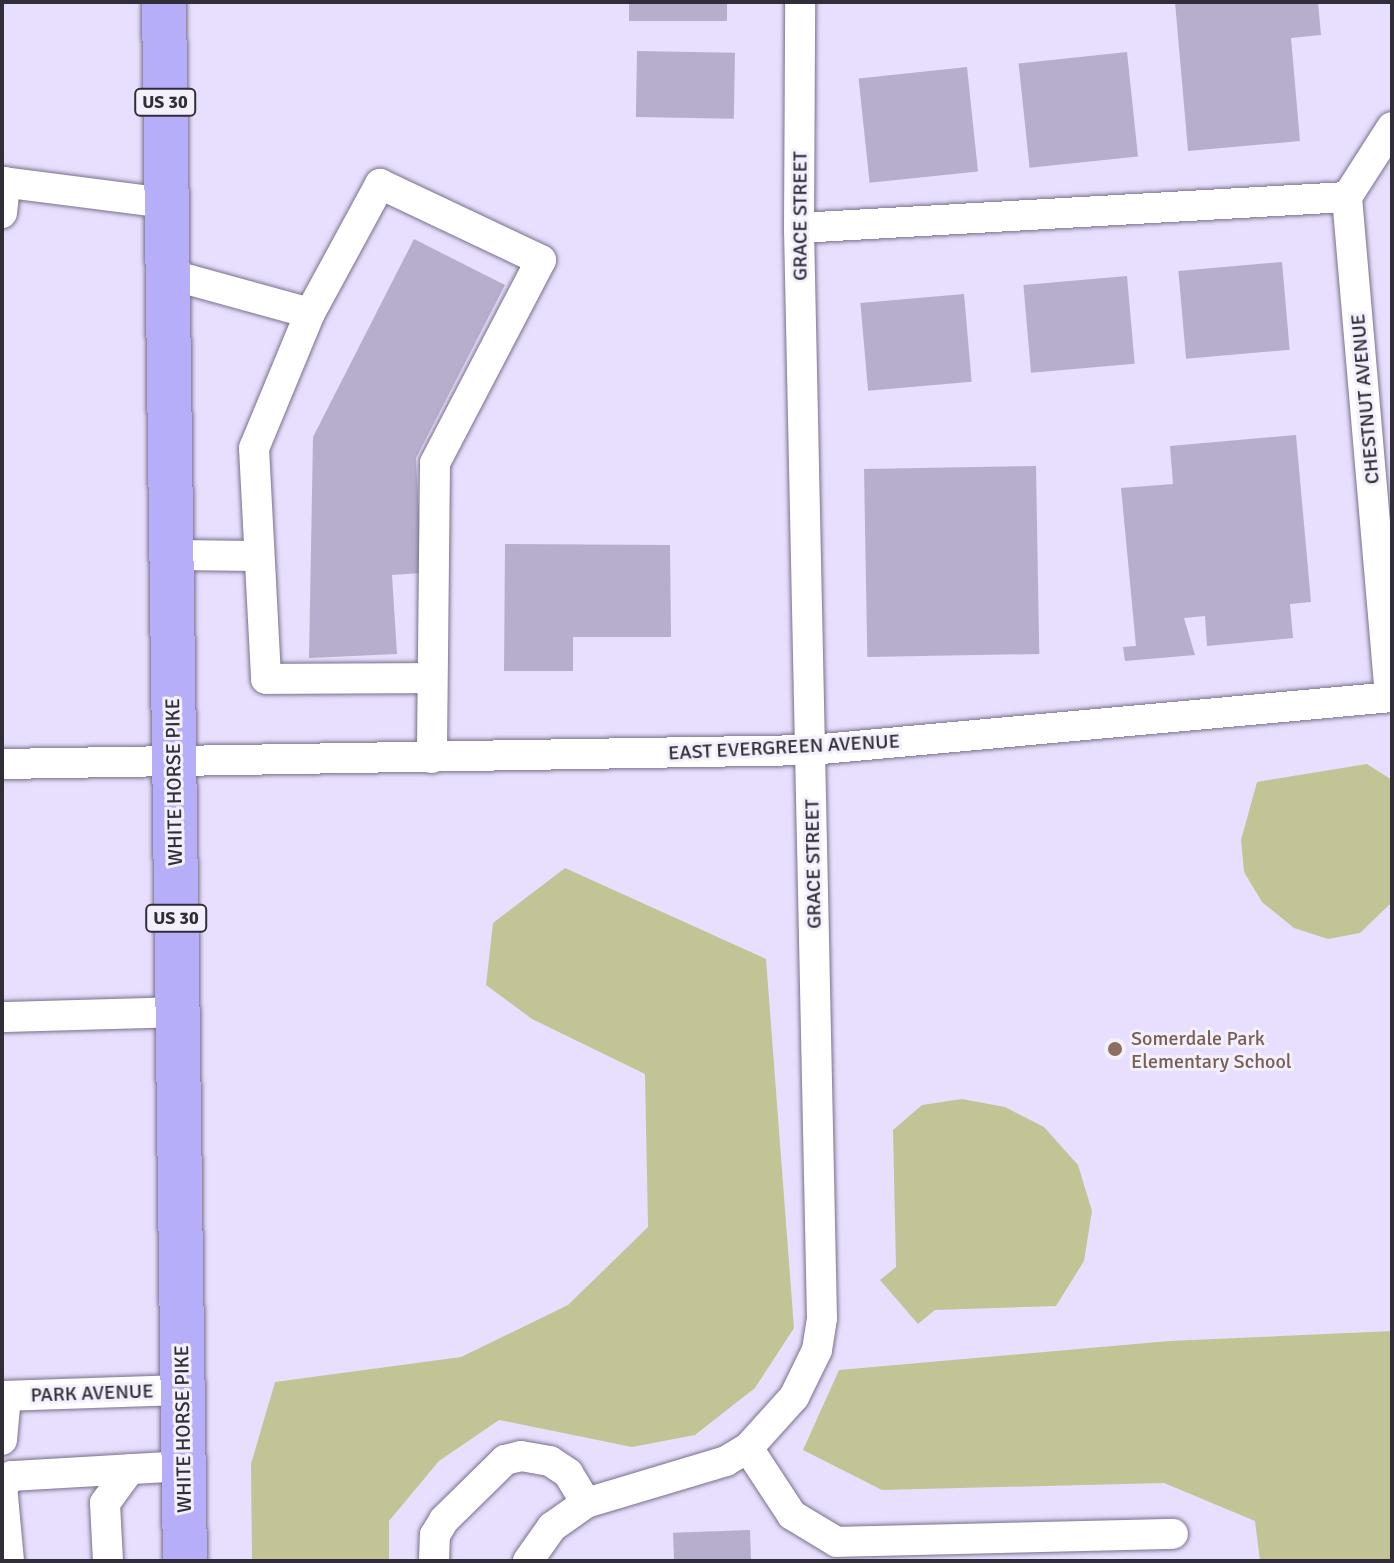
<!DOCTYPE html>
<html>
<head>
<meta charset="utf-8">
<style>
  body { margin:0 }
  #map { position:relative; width:1394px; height:1563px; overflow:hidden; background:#e8dffe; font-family:Signika,sans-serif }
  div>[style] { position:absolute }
  .green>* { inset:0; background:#c2c496 }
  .building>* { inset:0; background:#b7aecc; transform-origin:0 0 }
  .roads { filter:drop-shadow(0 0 2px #78708b) drop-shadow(0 0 2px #78708b) }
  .minor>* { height:30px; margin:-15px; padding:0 15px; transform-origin:15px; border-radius:15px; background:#fff }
  .highway>* { height:44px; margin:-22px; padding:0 22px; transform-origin:22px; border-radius:22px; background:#b6aef9 }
  .dots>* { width:22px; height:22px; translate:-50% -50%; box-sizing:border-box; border:4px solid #f3f0fc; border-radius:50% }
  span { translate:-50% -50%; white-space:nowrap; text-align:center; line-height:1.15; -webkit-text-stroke:6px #f3f0fc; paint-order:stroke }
  .shield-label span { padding:2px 6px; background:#f3f0fc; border:2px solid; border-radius:6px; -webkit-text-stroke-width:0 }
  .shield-label { font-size:18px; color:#312d39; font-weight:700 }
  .street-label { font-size:20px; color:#312d39 }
  .education-label { font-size:20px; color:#785e54 }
  .left { translate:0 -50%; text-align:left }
  .frame { position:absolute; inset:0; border:4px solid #312d39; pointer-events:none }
</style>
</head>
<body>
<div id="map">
  <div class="green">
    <div style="clip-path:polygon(1367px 764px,1392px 780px,1392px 902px,1360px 933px,1328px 939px,1294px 928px,1262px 902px,1244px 872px,1241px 840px,1257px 782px)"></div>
    <div style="clip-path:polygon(565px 868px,766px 959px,794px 1328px,755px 1388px,695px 1435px,632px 1447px,499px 1420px,439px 1461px,389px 1521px,389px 1561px,252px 1561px,251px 1464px,275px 1382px,461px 1357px,568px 1305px,648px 1227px,645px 1074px,532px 1019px,486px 985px,493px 923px)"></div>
    <div style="clip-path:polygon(962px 1099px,1005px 1107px,1044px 1127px,1078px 1165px,1092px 1211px,1084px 1261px,1056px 1306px,935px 1310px,918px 1324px,880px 1280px,896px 1267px,893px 1130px,922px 1105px)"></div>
    <div style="clip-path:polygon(1392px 1331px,1392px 1561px,1260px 1561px,1255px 1521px,1164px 1483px,882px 1490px,803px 1450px,839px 1370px,1169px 1341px)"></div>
  </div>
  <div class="building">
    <div style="left:629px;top:2px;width:98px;height:19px"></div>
    <div style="clip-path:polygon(1175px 2px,1318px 2px,1321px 35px,1291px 38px,1300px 141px,1188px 151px)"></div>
    <div style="left:637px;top:51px;width:98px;height:66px;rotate:1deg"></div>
    <div style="left:1127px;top:52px;width:105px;height:109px;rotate:84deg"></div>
    <div style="left:967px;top:67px;width:105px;height:109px;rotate:84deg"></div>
    <div style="clip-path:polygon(414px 239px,505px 285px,416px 458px,422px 573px,392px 575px,397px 654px,309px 658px,313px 437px)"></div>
    <div style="left:1282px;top:262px;width:88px;height:104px;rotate:85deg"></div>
    <div style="left:1127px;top:276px;width:88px;height:104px;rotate:85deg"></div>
    <div style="left:964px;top:294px;width:88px;height:104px;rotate:85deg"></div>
    <div style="clip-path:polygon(1296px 435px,1311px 602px,1290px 604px,1293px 638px,1207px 646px,1205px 616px,1184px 618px,1195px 655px,1125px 661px,1123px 647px,1136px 646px,1121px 488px,1173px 484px,1170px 446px)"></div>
    <div style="left:1036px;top:466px;width:188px;height:172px;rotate:89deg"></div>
    <div style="clip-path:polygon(505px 544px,670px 545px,671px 637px,573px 637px,573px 671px,504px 671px)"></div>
    <div style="left:750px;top:1530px;width:31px;height:77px;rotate:88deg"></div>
  </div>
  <div class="roads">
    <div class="minor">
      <div style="left:2px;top:182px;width:166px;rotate:7.3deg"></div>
      <div style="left:1347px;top:197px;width:502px;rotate:85.08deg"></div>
      <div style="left:1347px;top:197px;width:83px;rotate:-57.3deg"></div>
      <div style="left:2px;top:213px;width:31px;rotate:-84deg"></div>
      <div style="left:799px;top:228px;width:549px;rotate:-3.24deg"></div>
      <div style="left:168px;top:274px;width:147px;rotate:15.4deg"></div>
      <div style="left:310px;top:313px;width:147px;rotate:-61.5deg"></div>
      <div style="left:380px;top:184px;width:178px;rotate:25.3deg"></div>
      <div style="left:541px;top:260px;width:229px;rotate:117.6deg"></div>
      <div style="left:435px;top:463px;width:295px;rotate:90.6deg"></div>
      <div style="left:310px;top:313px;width:146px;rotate:112.5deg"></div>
      <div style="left:254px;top:448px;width:231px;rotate:87deg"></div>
      <div style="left:266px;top:679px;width:165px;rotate:-0.3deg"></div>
      <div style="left:171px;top:555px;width:88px;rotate:0.7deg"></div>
      <div style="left:2px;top:764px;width:809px;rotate:-0.99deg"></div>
      <div style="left:811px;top:750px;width:583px;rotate:-5.21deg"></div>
      <div style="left:2px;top:1017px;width:175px;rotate:-1.6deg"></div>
      <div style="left:2px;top:1396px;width:180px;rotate:-1.9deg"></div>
      <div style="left:2px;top:1440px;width:44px;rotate:-84.8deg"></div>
      <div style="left:748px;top:1448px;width:80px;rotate:56.7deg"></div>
      <div style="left:792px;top:1515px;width:52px;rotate:31deg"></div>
      <div style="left:837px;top:1542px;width:336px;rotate:-1.4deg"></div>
      <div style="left:9px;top:1561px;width:75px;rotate:-95.3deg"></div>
      <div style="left:2px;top:1486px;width:14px;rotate:-45deg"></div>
      <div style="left:12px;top:1476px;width:171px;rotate:-3.3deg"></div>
      <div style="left:108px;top:1561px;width:58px;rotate:-93deg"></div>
      <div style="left:105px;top:1503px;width:42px;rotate:-53.7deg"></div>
      <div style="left:434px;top:1561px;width:26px;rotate:-88deg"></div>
      <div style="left:435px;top:1535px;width:17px;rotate:-59deg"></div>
      <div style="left:444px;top:1520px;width:86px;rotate:-44.5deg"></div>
      <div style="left:505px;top:1460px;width:16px;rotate:-14deg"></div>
      <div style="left:521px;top:1456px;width:29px;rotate:10deg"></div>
      <div style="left:550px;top:1461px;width:22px;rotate:34deg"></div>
      <div style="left:568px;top:1473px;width:35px;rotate:59deg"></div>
      <div style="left:528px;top:1561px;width:42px;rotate:-54.8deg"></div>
      <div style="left:552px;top:1527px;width:42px;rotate:-35.2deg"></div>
      <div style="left:586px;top:1503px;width:146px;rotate:-16.7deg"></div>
      <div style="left:726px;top:1461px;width:26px;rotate:-31deg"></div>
      <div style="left:748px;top:1448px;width:69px;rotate:-48deg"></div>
      <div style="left:794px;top:1397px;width:52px;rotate:-63.9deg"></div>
      <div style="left:817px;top:1350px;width:32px;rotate:-81deg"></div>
      <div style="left:822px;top:1318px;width:1090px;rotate:-91.21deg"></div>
      <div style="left:799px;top:228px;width:226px;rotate:-89.7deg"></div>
    </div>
    <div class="highway">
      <div style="left:164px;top:2px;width:1559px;rotate:89.23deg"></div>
    </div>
  </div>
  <div class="dots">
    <div style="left:1115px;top:1049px;background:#8d6e63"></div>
  </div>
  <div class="shield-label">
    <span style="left:165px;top:102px">US 30</span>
    <span style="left:176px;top:918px">US 30</span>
  </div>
  <div class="street-label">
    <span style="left:800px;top:216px;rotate:-90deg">GRACE STREET</span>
    <span style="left:1365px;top:399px;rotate:-95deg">CHESTNUT AVENUE</span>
    <span style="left:784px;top:747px;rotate:-3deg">EAST EVERGREEN AVENUE</span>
    <span style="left:174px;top:782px;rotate:-91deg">WHITE HORSE PIKE</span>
    <span style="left:813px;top:864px;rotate:-91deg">GRACE STREET</span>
    <span style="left:92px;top:1393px;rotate:-2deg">PARK AVENUE</span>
    <span style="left:183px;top:1429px;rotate:-91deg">WHITE HORSE PIKE</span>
  </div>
  <div class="education-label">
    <span class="left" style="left:1131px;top:1050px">Somerdale Park<br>Elementary School</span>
  </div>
  <div class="frame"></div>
</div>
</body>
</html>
